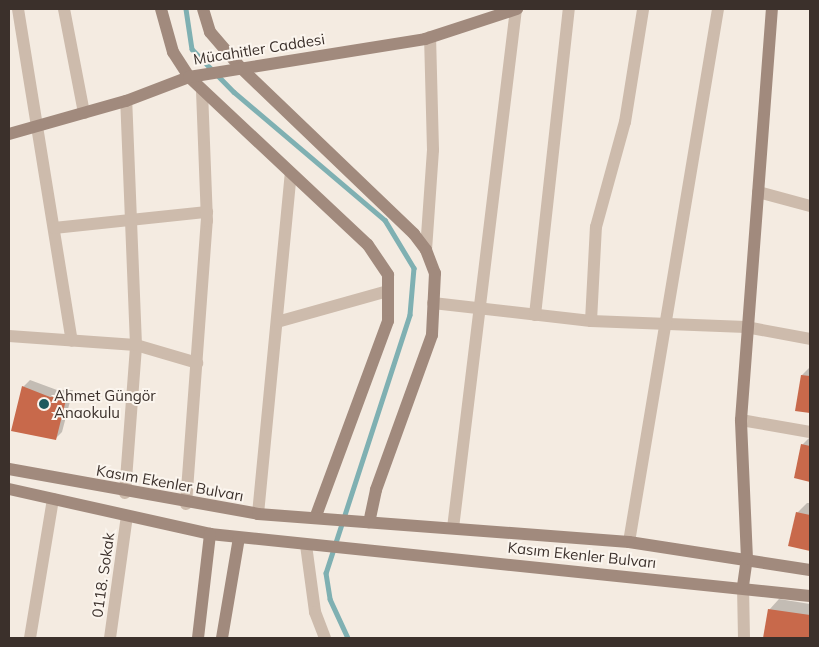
<!DOCTYPE html>
<html>
<head>
<meta charset="utf-8">
<style>
  body { margin:0 }
  #map { position:relative; width:819px; height:647px; overflow:hidden; background:#f4ebe1; font-family:Mulish,sans-serif }
  div>[style] { position:absolute }
  .shadow>* { inset:0; background:#0003 }
  .stream>* { height:4.5px; margin:-2.25px; padding:0 2.25px; transform-origin:2.25px; border-radius:2.25px; background:#7fb0b2 }
  .building>* { inset:0; background:#c8694b }
  .street>* { height:12px; margin:-6px; padding:0 6px; transform-origin:6px; border-radius:6px; background:#cdbbac }
  .secondary>* { height:12px; margin:-6px; padding:0 6px; transform-origin:6px; border-radius:6px; background:#a18a7d }
  .dots>* { width:14px; height:14px; translate:-50% -50%; box-sizing:border-box; border:2px solid #fbf5ee; border-radius:50% }
  span { translate:-50% -50%; white-space:nowrap; text-align:center; line-height:1.15; -webkit-text-stroke:4px #fbf5ee; paint-order:stroke }
  .street-label { font-size:15px; color:#3b302b }
  .poi-label { font-size:15px; color:#3b302b }
  .left { translate:0 -50%; text-align:left }
  .frame { position:absolute; inset:0; border:10px solid #3b302b; pointer-events:none }
</style>
</head>
<body>
<div id="map">
  <div class="shadow">
    <div style="clip-path:polygon(810px 367px,810px 412px,797px 410px,802px 375px)"></div>
    <div style="clip-path:polygon(30px 380px,57px 390px,73px 390px,62px 432px,55px 439px,23px 387px)"></div>
    <div style="clip-path:polygon(810px 437px,810px 481px,795px 477px,802px 445px)"></div>
    <div style="clip-path:polygon(807px 503px,810px 503px,810px 549px,790px 545px,797px 513px)"></div>
    <div style="clip-path:polygon(779px 599px,810px 604px,810px 638px,765px 638px,769px 610px)"></div>
  </div>
  <div class="stream">
    <div style="left:186px;top:9px;width:40px;rotate:81.5deg"></div>
    <div style="left:192px;top:49px;width:60px;rotate:45.7deg"></div>
    <div style="left:234px;top:92px;width:198px;rotate:40.3deg"></div>
    <div style="left:385px;top:220px;width:56px;rotate:58.9deg"></div>
    <div style="left:414px;top:268px;width:47px;rotate:94.9deg"></div>
    <div style="left:410px;top:315px;width:271px;rotate:108deg"></div>
    <div style="left:326px;top:573px;width:26px;rotate:81deg"></div>
    <div style="left:330px;top:599px;width:43px;rotate:65.2deg"></div>
  </div>
  <div class="building">
    <div style="clip-path:polygon(801px 375px,810px 376px,810px 413px,795px 411px)"></div>
    <div style="clip-path:polygon(22px 386px,50px 397px,67px 396px,56px 440px,11px 431px)"></div>
    <div style="clip-path:polygon(801px 444px,810px 446px,810px 482px,794px 478px)"></div>
    <div style="clip-path:polygon(796px 512px,810px 515px,810px 551px,788px 546px)"></div>
    <div style="clip-path:polygon(768px 609px,810px 615px,810px 638px,763px 638px)"></div>
  </div>
  <div class="street">
    <div style="left:18px;top:9px;width:336px;rotate:80.8deg"></div>
    <div style="left:64px;top:9px;width:106px;rotate:79.1deg"></div>
    <div style="left:758px;top:192px;width:54px;rotate:15.1deg"></div>
    <div style="left:54px;top:228px;width:154px;rotate:-6deg"></div>
    <div style="left:426px;top:250px;width:100px;rotate:-86deg"></div>
    <div style="left:433px;top:150px;width:113px;rotate:-91.5deg"></div>
    <div style="left:433px;top:303px;width:159px;rotate:6.5deg"></div>
    <div style="left:591px;top:321px;width:155px;rotate:2.2deg"></div>
    <div style="left:746px;top:327px;width:65px;rotate:10.6deg"></div>
    <div style="left:535px;top:315px;width:308px;rotate:-83.7deg"></div>
    <div style="left:591px;top:321px;width:94px;rotate:-87deg"></div>
    <div style="left:596px;top:227px;width:109px;rotate:-74.6deg"></div>
    <div style="left:625px;top:122px;width:114px;rotate:-80.9deg"></div>
    <div style="left:277px;top:322px;width:115px;rotate:-15.6deg"></div>
    <div style="left:9px;top:336px;width:127px;rotate:4.1deg"></div>
    <div style="left:136px;top:345px;width:64px;rotate:16.4deg"></div>
    <div style="left:741px;top:420px;width:70px;rotate:9.9deg"></div>
    <div style="left:125px;top:493px;width:148px;rotate:-85.7deg"></div>
    <div style="left:136px;top:345px;width:244px;rotate:-92.3deg"></div>
    <div style="left:186px;top:504px;width:284px;rotate:-85.8deg"></div>
    <div style="left:207px;top:221px;width:129px;rotate:-92.2deg"></div>
    <div style="left:258px;top:514px;width:342px;rotate:-84.5deg"></div>
    <div style="left:453px;top:528px;width:523px;rotate:-83.08deg"></div>
    <div style="left:629px;top:542px;width:540px;rotate:-80.52deg"></div>
    <div style="left:306px;top:545px;width:68px;rotate:82.3deg"></div>
    <div style="left:315px;top:612px;width:28px;rotate:69deg"></div>
    <div style="left:743px;top:586px;width:52px;rotate:88.9deg"></div>
    <div style="left:30px;top:638px;width:141px;rotate:-80.6deg"></div>
    <div style="left:110px;top:638px;width:123px;rotate:-82.1deg"></div>
  </div>
  <div class="secondary">
    <div style="left:161px;top:9px;width:45px;rotate:74.4deg"></div>
    <div style="left:173px;top:52px;width:30px;rotate:57deg"></div>
    <div style="left:189px;top:77px;width:245px;rotate:43.2deg"></div>
    <div style="left:368px;top:245px;width:36px;rotate:56deg"></div>
    <div style="left:388px;top:275px;width:46px;rotate:90deg"></div>
    <div style="left:388px;top:321px;width:208px;rotate:110.3deg"></div>
    <div style="left:203px;top:9px;width:24px;rotate:73deg"></div>
    <div style="left:210px;top:32px;width:48px;rotate:49.3deg"></div>
    <div style="left:241px;top:68px;width:240px;rotate:43.8deg"></div>
    <div style="left:414px;top:234px;width:20px;rotate:53deg"></div>
    <div style="left:426px;top:250px;width:25px;rotate:69deg"></div>
    <div style="left:435px;top:273px;width:62px;rotate:92.8deg"></div>
    <div style="left:432px;top:335px;width:165px;rotate:109.9deg"></div>
    <div style="left:376px;top:490px;width:33px;rotate:102deg"></div>
    <div style="left:9px;top:134px;width:122px;rotate:-15.8deg"></div>
    <div style="left:126px;top:101px;width:67px;rotate:-20.9deg"></div>
    <div style="left:189px;top:77px;width:239px;rotate:-9.1deg"></div>
    <div style="left:425px;top:39px;width:97px;rotate:-18.1deg"></div>
    <div style="left:9px;top:469px;width:253px;rotate:10.2deg"></div>
    <div style="left:258px;top:514px;width:372px;rotate:4.3deg"></div>
    <div style="left:629px;top:542px;width:183px;rotate:8.8deg"></div>
    <div style="left:9px;top:489px;width:206px;rotate:12.6deg"></div>
    <div style="left:210px;top:534px;width:603px;rotate:5.9deg"></div>
    <div style="left:743px;top:586px;width:27px;rotate:-82deg"></div>
    <div style="left:747px;top:559px;width:139px;rotate:-92.5deg"></div>
    <div style="left:741px;top:420px;width:412px;rotate:-85.7deg"></div>
    <div style="left:198px;top:638px;width:105px;rotate:-83.4deg"></div>
    <div style="left:222px;top:638px;width:101px;rotate:-80.4deg"></div>
  </div>
  <div class="dots">
    <div style="left:44px;top:404px;background:#1f5a5e"></div>
  </div>
  <div class="street-label">
    <span style="left:259px;top:49px;rotate:-9deg">Mücahitler Caddesi</span>
    <span style="left:170px;top:483px;rotate:10deg">Kasım Ekenler Bulvarı</span>
    <span style="left:582px;top:555px;rotate:6deg">Kasım Ekenler Bulvarı</span>
    <span style="left:103px;top:575px;rotate:-82deg">0118. Sokak</span>
  </div>
  <div class="poi-label">
    <span class="left" style="left:54px;top:404px">Ahmet Güngör<br>Anaokulu</span>
  </div>
  <div class="frame"></div>
</div>
</body>
</html>
